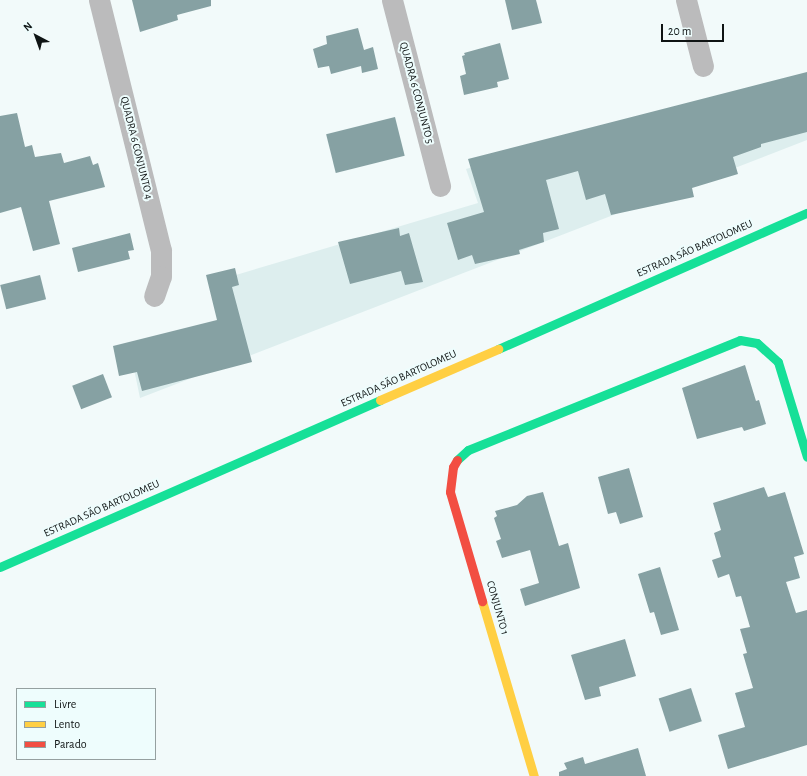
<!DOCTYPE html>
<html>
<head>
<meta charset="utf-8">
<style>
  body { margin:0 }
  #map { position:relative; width:807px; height:776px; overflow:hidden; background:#f2fafa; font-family:"Alegreya Sans",sans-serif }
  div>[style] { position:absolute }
  .built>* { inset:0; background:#dee }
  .building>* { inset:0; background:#86a1a3; transform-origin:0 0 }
  .street>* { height:21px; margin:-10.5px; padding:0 10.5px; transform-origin:10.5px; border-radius:10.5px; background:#bbbbbc }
  .fast>* { height:9px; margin:-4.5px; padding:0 4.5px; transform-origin:4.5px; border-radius:4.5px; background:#16e098 }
  .slow>* { height:9px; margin:-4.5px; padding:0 4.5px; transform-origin:4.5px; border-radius:4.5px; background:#ffcf43 }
  .jam>* { height:9px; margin:-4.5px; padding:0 4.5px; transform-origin:4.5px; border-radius:4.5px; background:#f24e42 }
  span { translate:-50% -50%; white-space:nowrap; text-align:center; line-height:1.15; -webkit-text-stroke:4px #eefdfd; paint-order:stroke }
  .street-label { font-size:11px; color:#0f1414 }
  .legend { position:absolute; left:16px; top:688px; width:140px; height:72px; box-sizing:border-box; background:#eefdfd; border:1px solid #95a0a0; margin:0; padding:5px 7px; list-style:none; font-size:12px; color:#0f1414 }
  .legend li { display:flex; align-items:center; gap:8px; height:20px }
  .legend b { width:20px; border:1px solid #95a0a0 }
  .north { position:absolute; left:16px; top:16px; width:40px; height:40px; -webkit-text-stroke:3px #eefdfd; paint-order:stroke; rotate:319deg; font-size:11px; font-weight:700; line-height:16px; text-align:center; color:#0f1414 }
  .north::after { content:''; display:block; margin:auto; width:14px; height:18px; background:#0f1414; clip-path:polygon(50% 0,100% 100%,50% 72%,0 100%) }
  .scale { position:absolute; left:661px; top:24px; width:63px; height:18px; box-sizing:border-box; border:2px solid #0f1414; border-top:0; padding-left:5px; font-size:12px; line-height:14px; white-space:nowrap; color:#0f1414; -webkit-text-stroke:3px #eefdfd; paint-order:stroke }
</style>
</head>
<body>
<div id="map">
  <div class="built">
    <div style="clip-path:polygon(806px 73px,807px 140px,140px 398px,129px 345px,220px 325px,209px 283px,478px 203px,466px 169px)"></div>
  </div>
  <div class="building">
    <div style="clip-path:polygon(132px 0,211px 0,211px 6px,177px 15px,178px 20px,140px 32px)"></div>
    <div style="clip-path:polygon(505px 0,536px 0,542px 23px,512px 30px)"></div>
    <div style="clip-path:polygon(358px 28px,364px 50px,373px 47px,378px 69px,362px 73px,361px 66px,331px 74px,329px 66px,318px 68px,313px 49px,327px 44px,326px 36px)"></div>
    <div style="clip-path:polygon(500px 43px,509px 79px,497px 82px,498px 87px,464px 95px,460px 76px,466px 74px,462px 56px,465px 55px,464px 53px)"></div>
    <div style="clip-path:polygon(807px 72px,807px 132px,761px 144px,761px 147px,733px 157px,738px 174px,692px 188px,694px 197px,611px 215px,605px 194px,586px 200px,578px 171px,546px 180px,559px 229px,543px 233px,544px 242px,519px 250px,520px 254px,475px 264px,472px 255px,458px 260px,447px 223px,484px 212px,468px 159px)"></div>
    <div style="clip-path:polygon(17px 113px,25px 147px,32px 145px,35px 157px,61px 153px,64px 163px,90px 156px,93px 165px,98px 163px,105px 187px,49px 201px,60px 244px,33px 251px,21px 207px,0 213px,0 116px)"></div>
    <div style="left:395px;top:117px;width:40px;height:71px;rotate:76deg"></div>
    <div style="clip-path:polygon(399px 228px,400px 236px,409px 233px,423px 282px,405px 285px,401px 271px,350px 284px,338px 242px)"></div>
    <div style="clip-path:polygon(130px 233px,134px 250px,128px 251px,130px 259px,78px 272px,72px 248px)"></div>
    <div style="clip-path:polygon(235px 268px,239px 285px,232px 287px,252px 362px,142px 391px,137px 372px,119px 376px,113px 346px,217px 320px,206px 275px)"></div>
    <div style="left:40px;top:275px;width:25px;height:41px;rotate:76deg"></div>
    <div style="clip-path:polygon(745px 365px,756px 401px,759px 400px,766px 424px,744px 431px,742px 427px,734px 429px,697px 439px,682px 388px)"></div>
    <div style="left:103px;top:374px;width:25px;height:33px;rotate:69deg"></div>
    <div style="clip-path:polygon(629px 468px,643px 517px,620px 524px,616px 512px,608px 514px,598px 477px)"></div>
    <div style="clip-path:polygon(764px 487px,768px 497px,785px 492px,804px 554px,794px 557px,800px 578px,786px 582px,796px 613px,807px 610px,807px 745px,728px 769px,718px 735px,745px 727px,735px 693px,753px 688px,743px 654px,747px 653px,740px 629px,750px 627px,741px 596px,736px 597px,729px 574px,718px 578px,712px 560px,721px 557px,714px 533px,721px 530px,713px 503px)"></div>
    <div style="clip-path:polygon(543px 492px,559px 546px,568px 543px,580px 588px,525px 606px,520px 589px,539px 583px,530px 550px,502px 558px,496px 541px,501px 539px,494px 518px,497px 516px,495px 511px,517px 505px,527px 496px)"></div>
    <div style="clip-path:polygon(660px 567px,679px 630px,661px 635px,654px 612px,650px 613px,638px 574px)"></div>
    <div style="clip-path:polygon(625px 639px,636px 676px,599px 687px,601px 696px,585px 700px,571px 655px)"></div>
    <div style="left:691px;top:688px;width:35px;height:34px;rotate:72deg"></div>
    <div style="clip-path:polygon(638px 748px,646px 776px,559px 776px,559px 772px,567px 769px,564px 763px,583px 757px,585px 764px)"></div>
  </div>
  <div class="street">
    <div style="left:99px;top:0;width:258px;rotate:76.1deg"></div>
    <div style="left:161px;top:250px;width:26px;rotate:90deg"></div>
    <div style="left:161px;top:276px;width:21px;rotate:109deg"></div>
    <div style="left:392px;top:0;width:192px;rotate:75.5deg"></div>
    <div style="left:686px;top:0;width:68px;rotate:75.6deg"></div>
  </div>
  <div class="fast">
    <div style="left:498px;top:349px;width:338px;rotate:-23.8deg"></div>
    <div style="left:457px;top:460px;width:15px;rotate:-42deg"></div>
    <div style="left:468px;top:450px;width:293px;rotate:-22deg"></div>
    <div style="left:740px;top:340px;width:17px;rotate:10deg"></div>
    <div style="left:757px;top:343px;width:28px;rotate:42deg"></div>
    <div style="left:778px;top:362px;width:99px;rotate:73deg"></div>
    <div style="left:0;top:567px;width:415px;rotate:-23.7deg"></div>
  </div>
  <div class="slow">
    <div style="left:380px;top:400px;width:129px;rotate:-23.4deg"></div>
    <div style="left:482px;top:601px;width:183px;rotate:73.5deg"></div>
  </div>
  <div class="jam">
    <div style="left:457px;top:460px;width:8px;rotate:120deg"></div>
    <div style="left:453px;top:467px;width:25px;rotate:97deg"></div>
    <div style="left:450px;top:492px;width:114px;rotate:73.6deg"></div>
  </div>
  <div class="street-label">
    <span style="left:416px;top:93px;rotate:75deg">QUADRA 6 CONJUNTO 5</span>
    <span style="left:136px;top:148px;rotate:76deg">QUADRA 6 CONJUNTO 4</span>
    <span style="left:695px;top:249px;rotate:-24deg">ESTRADA SÃO BARTOLOMEU</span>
    <span style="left:399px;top:379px;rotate:-24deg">ESTRADA SÃO BARTOLOMEU</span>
    <span style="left:102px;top:509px;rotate:-24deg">ESTRADA SÃO BARTOLOMEU</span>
    <span style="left:497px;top:608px;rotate:74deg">CONJUNTO 1</span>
  </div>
  <ul class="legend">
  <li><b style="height:5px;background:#16e098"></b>Livre</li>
  <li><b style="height:5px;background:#ffcf43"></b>Lento</li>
  <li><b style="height:5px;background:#f24e42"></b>Parado</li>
  </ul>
  <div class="north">N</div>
  <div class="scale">20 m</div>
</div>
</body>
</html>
